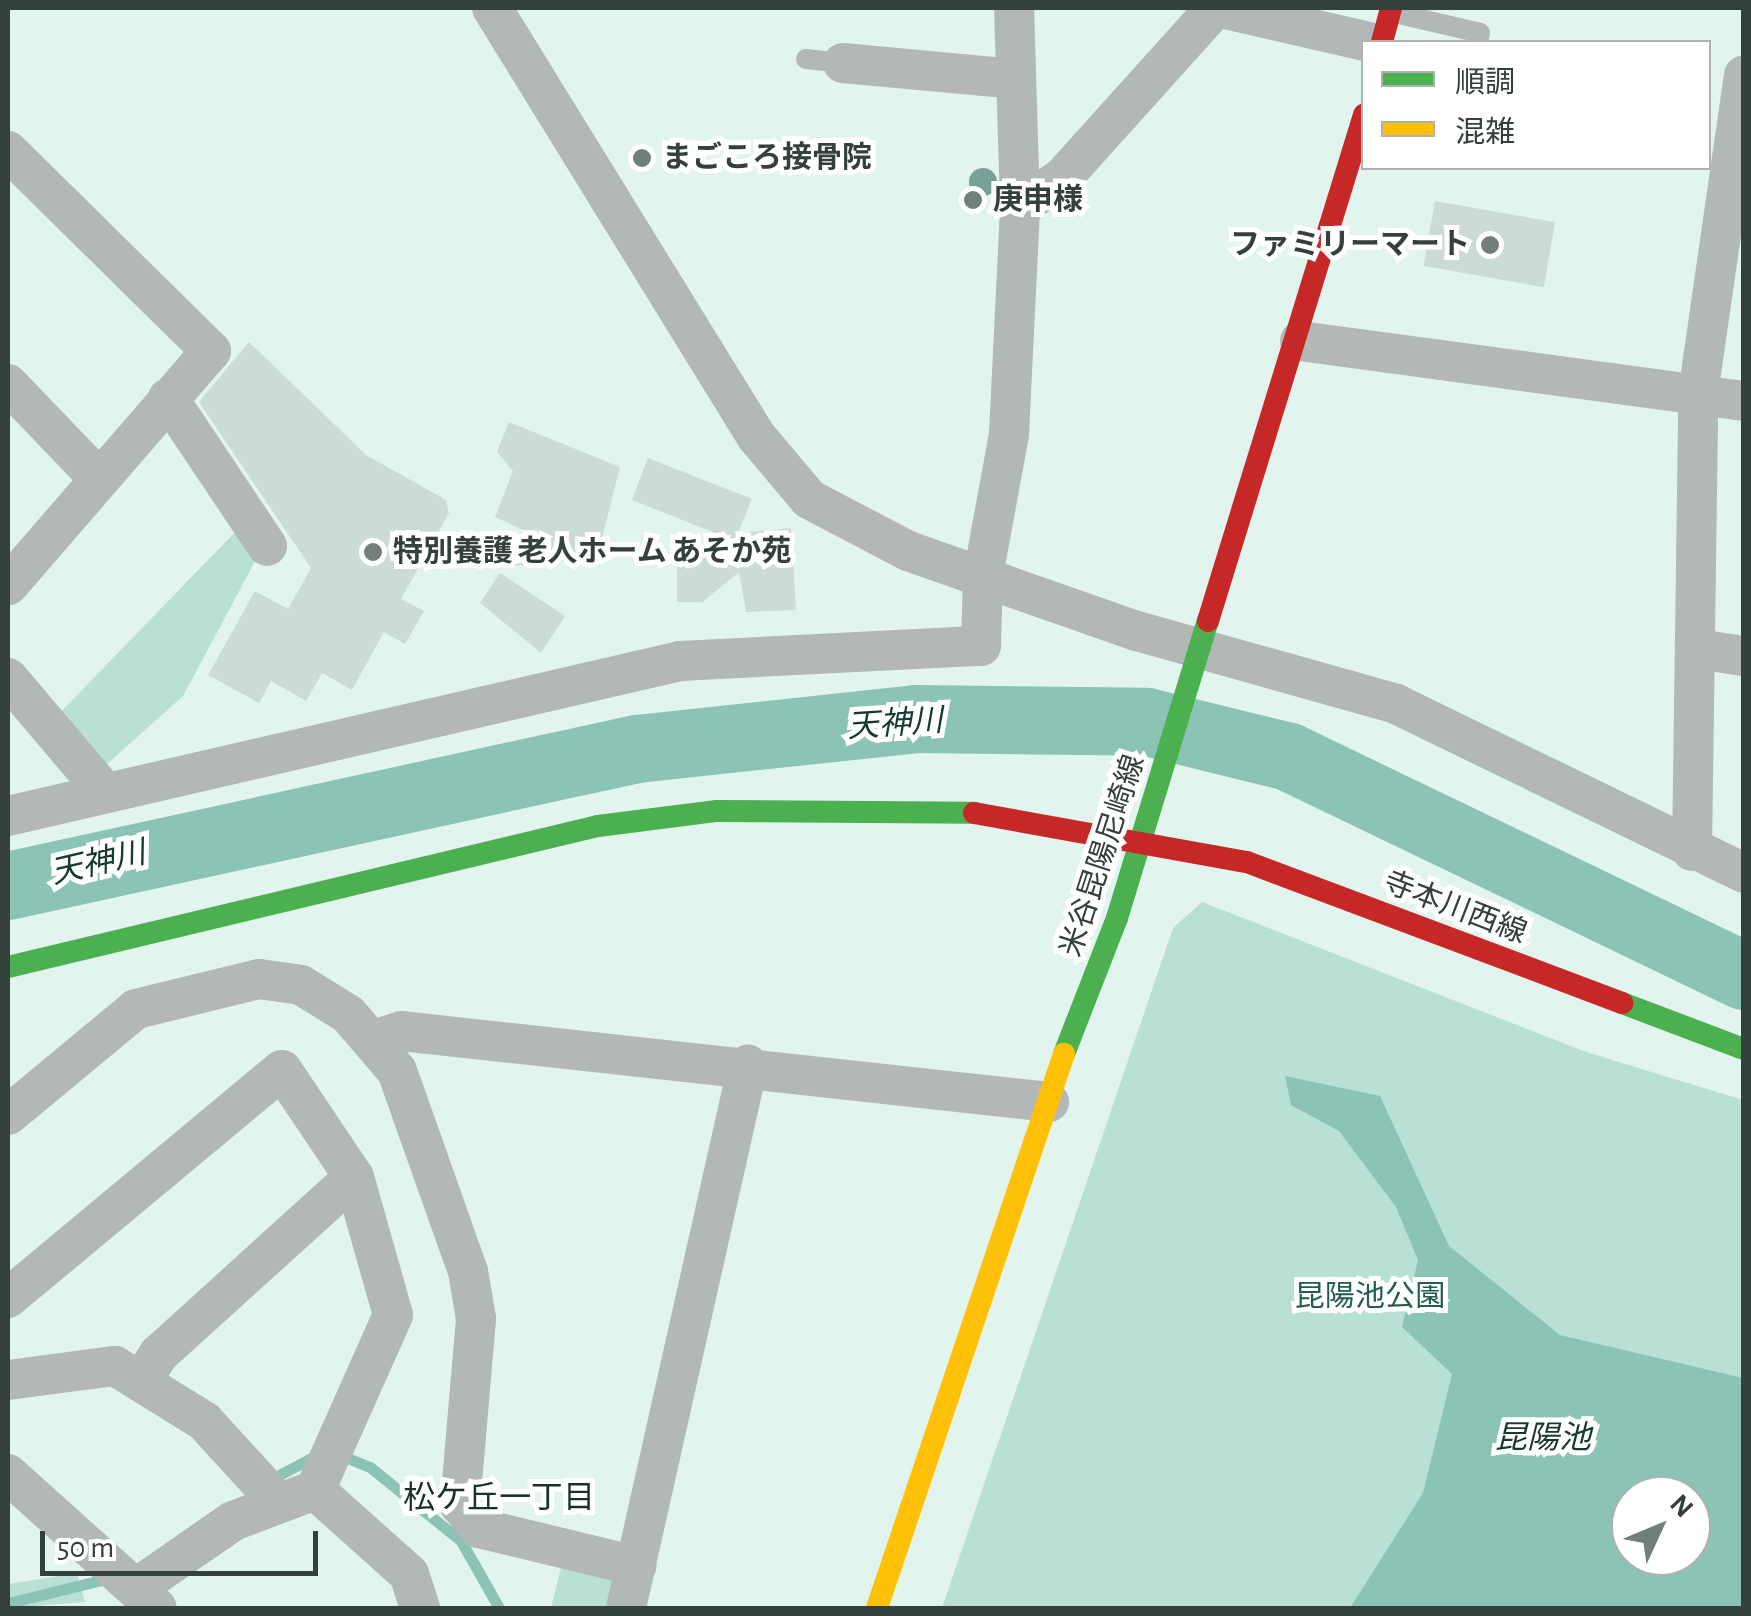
<!DOCTYPE html>
<html>
<head>
<meta charset="utf-8">
<style>
  body { margin:0 }
  #map { position:relative; width:1751px; height:1616px; overflow:hidden; background:#e2f4ee; font-family:"Alegreya Sans","Noto Sans JP",sans-serif }
  div>[style] { position:absolute }
  .green>* { inset:0; background:#b8e0d4 }
  .water>* { inset:0; background:#8bc3b5 }
  .stream>* { height:11px; margin:-5.5px; padding:0 5.5px; transform-origin:5.5px; border-radius:5.5px; background:#8bc3b5 }
  .river>* { height:68px; margin:-34px; padding:0 34px; transform-origin:34px; border-radius:34px; background:#8bc3b5 }
  .building>* { inset:0; background:#cddbd6; transform-origin:0 0 }
  .lane>* { height:20px; margin:-10px; padding:0 10px; transform-origin:10px; border-radius:10px; background:#b2b8b6 }
  .street>* { height:40px; margin:-20px; padding:0 20px; transform-origin:20px; border-radius:20px; background:#b2b8b6 }
  .fast>* { height:22px; margin:-11px; padding:0 11px; transform-origin:11px; border-radius:11px; background:#4caf50 }
  .slow>* { height:22px; margin:-11px; padding:0 11px; transform-origin:11px; border-radius:11px; background:#ffc107 }
  .jam>* { height:22px; margin:-11px; padding:0 11px; transform-origin:11px; border-radius:11px; background:#c62828 }
  .trees>* { width:28px; height:28px; margin:-14px; border-radius:50%; background:#78a197 }
  .dots>* { width:28px; height:28px; translate:-50% -50%; box-sizing:border-box; border:5px solid #fff; border-radius:50% }
  span { translate:-50% -50%; white-space:nowrap; text-align:center; line-height:1.15; -webkit-text-stroke:10px #fff; paint-order:stroke }
  .poi-label { font-size:30px; color:#33403c; font-weight:700 }
  .left { translate:0 -50%; text-align:left }
  .right { translate:-100% -50%; text-align:right }
  .street-label { font-size:30px; color:#33403c }
  .park-label { font-size:30px; color:#225d50 }
  .water-label { font-size:32px; color:#163931; font-style:italic }
  .neighbourhood-label { font-size:32px; color:#15322b }
  .frame { position:absolute; inset:0; border:10px solid #33403c; pointer-events:none }
  .legend { position:absolute; left:1361px; top:40px; width:350px; height:130px; box-sizing:border-box; background:#fff; border:2px solid #adb3b1; margin:0; padding:12px 18px; list-style:none; font-size:30px; color:#33403c }
  .legend li { display:flex; align-items:center; gap:20px; height:50px }
  .legend b { width:50px; border:2px solid #adb3b1 }
  .north { position:absolute; left:1611px; top:1476px; width:100px; height:100px; box-sizing:border-box; background:#fff; border:2px solid #adb3b1; border-radius:50%; rotate:46deg; font-size:28px; font-weight:700; line-height:40px; text-align:center; color:#33403c }
  .north::after { content:''; display:block; margin:auto; width:35px; height:45px; background:#707f7a; clip-path:polygon(50% 0,100% 100%,50% 72%,0 100%) }
  .scale { position:absolute; left:40px; top:1531px; width:278px; height:45px; box-sizing:border-box; border:5px solid #33403c; border-top:0; padding-left:12px; font-size:30px; line-height:35px; white-space:nowrap; color:#33403c; -webkit-text-stroke:8px #fff; paint-order:stroke }
</style>
</head>
<body>
<div id="map">
  <div class="green">
    <div style="clip-path:polygon(241px 526px,260px 552px,183px 696px,97px 773px,53px 720px)"></div>
    <div style="clip-path:polygon(evenodd,1202px 902px,1586px 1052px,1743px 1100px,1743px 1608px,942px 1608px,1173px 928px,1202px 902px,1631px 1496px,1691px 1496px,1691px 1556px,1631px 1556px,1631px 1496px)"></div>
    <div style="clip-path:polygon(564px 1556px,613px 1568px,611px 1608px,551px 1608px)"></div>
    <div style="clip-path:polygon(77px 1573px,85px 1602px,8px 1608px,8px 1584px)"></div>
  </div>
  <div class="water">
    <div style="clip-path:polygon(evenodd,1285px 1076px,1380px 1096px,1449px 1246px,1560px 1335px,1743px 1378px,1743px 1608px,1350px 1608px,1423px 1493px,1452px 1374px,1402px 1327px,1418px 1260px,1396px 1207px,1339px 1131px,1291px 1105px,1285px 1076px,1631px 1496px,1691px 1496px,1691px 1556px,1631px 1556px,1631px 1496px)"></div>
  </div>
  <div class="stream">
    <div style="left:340px;top:1455px;width:32px;rotate:22deg"></div>
    <div style="left:370px;top:1467px;width:117px;rotate:39.1deg"></div>
    <div style="left:461px;top:1541px;width:77px;rotate:60.4deg"></div>
    <div style="left:281px;top:1474px;width:41px;rotate:-27.8deg"></div>
    <div style="left:8px;top:1603px;width:101px;rotate:-13.8deg"></div>
  </div>
  <div class="river">
    <div style="left:8px;top:886px;width:644px;rotate:-12.29deg"></div>
    <div style="left:637px;top:749px;width:281px;rotate:-6.1deg"></div>
    <div style="left:916px;top:719px;width:231px;rotate:0.7deg"></div>
    <div style="left:1147px;top:722px;width:146px;rotate:13.8deg"></div>
    <div style="left:1289px;top:757px;width:505px;rotate:25.7deg"></div>
  </div>
  <div class="building">
    <div style="left:1435px;top:201px;width:122px;height:66px;rotate:10deg"></div>
    <div style="clip-path:polygon(249px 342px,366px 455px,446px 500px,449px 513px,401px 599px,424px 611px,405px 644px,384px 632px,352px 690px,322px 673px,306px 701px,271px 681px,259px 703px,208px 675px,255px 591px,288px 609px,311px 568px,199px 402px)"></div>
    <div style="clip-path:polygon(509px 422px,620px 467px,597px 558px,504px 567px,528px 532px,495px 517px,513px 471px,497px 452px)"></div>
    <div style="clip-path:polygon(648px 458px,752px 499px,738px 533px,791px 528px,796px 610px,746px 612px,739px 572px,703px 602px,677px 602px,677px 564px,720px 535px,632px 500px)"></div>
    <div style="clip-path:polygon(500px 573px,565px 616px,541px 653px,480px 603px)"></div>
  </div>
  <div class="lane">
    <div style="left:1390px;top:12px;width:92px;rotate:13.1deg"></div>
    <div style="left:1480px;top:33px;width:9px;rotate:103deg"></div>
    <div style="left:806px;top:59px;width:37px;rotate:6deg"></div>
  </div>
  <div class="street">
    <div style="left:492px;top:8px;width:503px;rotate:58.33deg"></div>
    <div style="left:756px;top:436px;width:82px;rotate:49.9deg"></div>
    <div style="left:809px;top:499px;width:112px;rotate:27.7deg"></div>
    <div style="left:908px;top:551px;width:243px;rotate:19.3deg"></div>
    <div style="left:1137px;top:631px;width:269px;rotate:15.7deg"></div>
    <div style="left:1396px;top:704px;width:387px;rotate:25.9deg"></div>
    <div style="left:1221px;top:8px;width:153px;rotate:12.9deg"></div>
    <div style="left:843px;top:63px;width:172px;rotate:5.3deg"></div>
    <div style="left:8px;top:151px;width:285px;rotate:44.6deg"></div>
    <div style="left:211px;top:351px;width:310px;rotate:130.9deg"></div>
    <div style="left:1020px;top:207px;width:52px;rotate:-34.9deg"></div>
    <div style="left:1063px;top:177px;width:227px;rotate:-48deg"></div>
    <div style="left:1300px;top:341px;width:448px;rotate:7.7deg"></div>
    <div style="left:8px;top:384px;width:132px;rotate:46.2deg"></div>
    <div style="left:168px;top:398px;width:178px;rotate:56.2deg"></div>
    <div style="left:1697px;top:649px;width:48px;rotate:8.5deg"></div>
    <div style="left:8px;top:678px;width:147px;rotate:49.7deg"></div>
    <div style="left:8px;top:816px;width:690px;rotate:-12.99deg"></div>
    <div style="left:680px;top:661px;width:301px;rotate:-2.9deg"></div>
    <div style="left:981px;top:646px;width:70px;rotate:-88.4deg"></div>
    <div style="left:983px;top:576px;width:144px;rotate:-79.6deg"></div>
    <div style="left:1009px;top:434px;width:227px;rotate:-87.2deg"></div>
    <div style="left:1020px;top:207px;width:199px;rotate:-91.7deg"></div>
    <div style="left:1692px;top:851px;width:457px;rotate:-89.2deg"></div>
    <div style="left:1698px;top:394px;width:322px;rotate:-81.8deg"></div>
    <div style="left:377px;top:1039px;width:25px;rotate:-18deg"></div>
    <div style="left:401px;top:1031px;width:652px;rotate:6.25deg"></div>
    <div style="left:8px;top:1115px;width:166px;rotate:-39.6deg"></div>
    <div style="left:136px;top:1009px;width:127px;rotate:-13.7deg"></div>
    <div style="left:259px;top:979px;width:42px;rotate:8.1deg"></div>
    <div style="left:301px;top:985px;width:55px;rotate:31.7deg"></div>
    <div style="left:348px;top:1014px;width:75px;rotate:49.3deg"></div>
    <div style="left:397px;top:1071px;width:212px;rotate:70.5deg"></div>
    <div style="left:468px;top:1271px;width:49px;rotate:80.5deg"></div>
    <div style="left:476px;top:1319px;width:187px;rotate:94.9deg"></div>
    <div style="left:460px;top:1505px;width:30px;rotate:50deg"></div>
    <div style="left:479px;top:1528px;width:162px;rotate:13.6deg"></div>
    <div style="left:8px;top:1298px;width:356px;rotate:-39.8deg"></div>
    <div style="left:282px;top:1070px;width:129px;rotate:56.1deg"></div>
    <div style="left:354px;top:1177px;width:143px;rotate:74.2deg"></div>
    <div style="left:393px;top:1315px;width:192px;rotate:114deg"></div>
    <div style="left:315px;top:1490px;width:88px;rotate:159.3deg"></div>
    <div style="left:233px;top:1521px;width:114px;rotate:145.3deg"></div>
    <div style="left:8px;top:1380px;width:108px;rotate:-7.5deg"></div>
    <div style="left:115px;top:1366px;width:105px;rotate:31.7deg"></div>
    <div style="left:204px;top:1421px;width:111px;rotate:47.6deg"></div>
    <div style="left:142px;top:1380px;width:31px;rotate:-57deg"></div>
    <div style="left:159px;top:1354px;width:263px;rotate:-42.2deg"></div>
    <div style="left:8px;top:1474px;width:200px;rotate:42deg"></div>
    <div style="left:315px;top:1490px;width:126px;rotate:41.8deg"></div>
    <div style="left:409px;top:1574px;width:36px;rotate:72deg"></div>
    <div style="left:626px;top:1608px;width:557px;rotate:-77.34deg"></div>
  </div>
  <div class="fast">
    <div style="left:8px;top:967px;width:607px;rotate:-13.44deg"></div>
    <div style="left:598px;top:826px;width:120px;rotate:-7.2deg"></div>
    <div style="left:717px;top:811px;width:257px;rotate:0.4deg"></div>
    <div style="left:1622px;top:1003px;width:130px;rotate:20.7deg"></div>
    <div style="left:1064px;top:1054px;width:146px;rotate:-68.7deg"></div>
    <div style="left:1117px;top:918px;width:311px;rotate:-73deg"></div>
  </div>
  <div class="slow">
    <div style="left:877px;top:1608px;width:585px;rotate:-71.35deg"></div>
  </div>
  <div class="jam">
    <div style="left:1382px;top:42px;width:35px;rotate:-75deg"></div>
    <div style="left:1208px;top:621px;width:530px;rotate:-72.87deg"></div>
    <div style="left:974px;top:813px;width:277px;rotate:10.2deg"></div>
    <div style="left:1247px;top:862px;width:401px;rotate:20.6deg"></div>
  </div>
  <div class="trees">
    <div style="left:983px;top:182px"></div>
  </div>
  <div class="dots">
    <div style="left:642px;top:158px;background:#707f7a"></div>
    <div style="left:973px;top:200px;background:#707f7a"></div>
    <div style="left:1490px;top:245px;background:#707f7a"></div>
    <div style="left:373px;top:552px;background:#707f7a"></div>
  </div>
  <div class="poi-label">
    <span class="left" style="left:662px;top:158px">まごころ接骨院</span>
    <span class="left" style="left:993px;top:200px">庚申様</span>
    <span class="right" style="left:1470px;top:245px">ファミリーマート</span>
    <span class="left" style="left:393px;top:552px">特別養護 老人ホーム あそか苑</span>
  </div>
  <div class="street-label">
    <span style="left:1103px;top:856px;rotate:-72deg">米谷昆陽尼崎線</span>
    <span style="left:1455px;top:908px;rotate:21deg">寺本川西線</span>
  </div>
  <div class="park-label">
    <span style="left:1370px;top:1297px">昆陽池公園</span>
  </div>
  <div class="water-label">
    <span style="left:895px;top:724px;rotate:-4deg">天神川</span>
    <span style="left:98px;top:863px;rotate:-13deg">天神川</span>
    <span style="left:1543px;top:1438px">昆陽池</span>
  </div>
  <div class="neighbourhood-label">
    <span style="left:499px;top:1498px">松ケ丘一丁目</span>
  </div>
  <div class="frame"></div>
  <ul class="legend">
  <li><b style="height:12px;background:#4caf50"></b>順調</li>
  <li><b style="height:12px;background:#ffc107"></b>混雑</li>
  </ul>
  <div class="north">N</div>
  <div class="scale">50 m</div>
</div>
</body>
</html>
